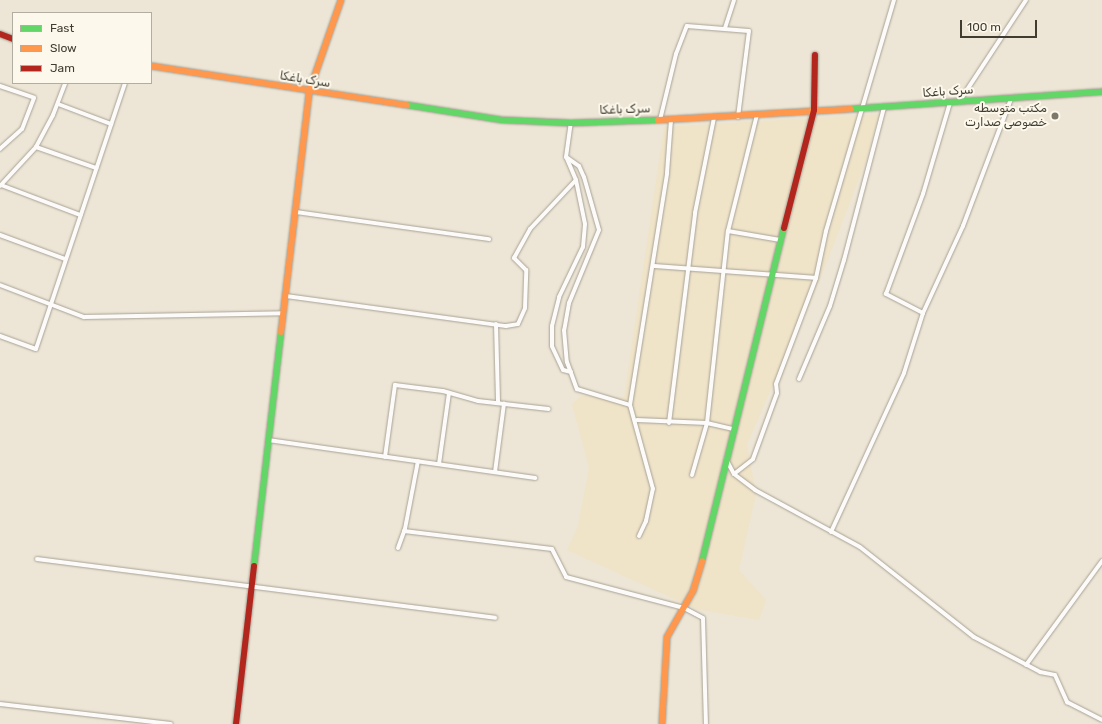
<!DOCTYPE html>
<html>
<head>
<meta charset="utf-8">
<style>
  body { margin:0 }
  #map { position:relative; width:1102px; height:724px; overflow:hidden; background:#ede6d6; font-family:Rubik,Vazirmatn,sans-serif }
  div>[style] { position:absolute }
  .built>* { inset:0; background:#efe3c8 }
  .roads { filter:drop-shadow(0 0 1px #a8a296) drop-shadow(0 0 1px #a8a296) }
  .street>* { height:4px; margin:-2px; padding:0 2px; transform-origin:2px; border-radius:2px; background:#fcfbf9 }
  .fast>* { height:6px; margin:-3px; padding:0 3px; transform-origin:3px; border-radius:3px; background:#63d668 }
  .slow>* { height:6px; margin:-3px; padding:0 3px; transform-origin:3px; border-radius:3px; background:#ff974d }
  .jam>* { height:6px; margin:-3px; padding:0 3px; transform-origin:3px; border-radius:3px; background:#b3261e }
  .dots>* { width:11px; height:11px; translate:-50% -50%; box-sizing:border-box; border:2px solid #fdf8ec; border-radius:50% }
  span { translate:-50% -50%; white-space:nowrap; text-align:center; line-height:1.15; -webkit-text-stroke:4px #fdf8ec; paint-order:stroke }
  .street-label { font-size:12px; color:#413c30 }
  .poi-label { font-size:12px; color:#413c30 }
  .right { translate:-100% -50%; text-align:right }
  .legend { position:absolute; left:12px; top:12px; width:140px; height:72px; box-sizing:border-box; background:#fdf8ec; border:1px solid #b2ada1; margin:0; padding:5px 7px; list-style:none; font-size:12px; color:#413c30 }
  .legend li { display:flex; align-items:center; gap:8px; height:20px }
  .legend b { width:20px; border:1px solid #b2ada1 }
  .scale { position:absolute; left:960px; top:20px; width:77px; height:18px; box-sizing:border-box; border:2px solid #413c30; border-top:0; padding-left:5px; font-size:12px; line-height:14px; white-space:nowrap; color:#413c30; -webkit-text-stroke:3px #fdf8ec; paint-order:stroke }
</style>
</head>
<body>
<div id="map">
  <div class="built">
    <div style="clip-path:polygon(879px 114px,866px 161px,821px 277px,747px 444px,756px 494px,739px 570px,766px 600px,759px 620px,696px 609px,567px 550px,578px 526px,589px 468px,572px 404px,581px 396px,624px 397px,664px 127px)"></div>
  </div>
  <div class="roads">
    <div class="street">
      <div style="left:725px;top:28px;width:29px;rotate:-72deg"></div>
      <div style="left:0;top:86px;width:36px;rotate:19deg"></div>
      <div style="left:34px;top:98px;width:33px;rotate:111deg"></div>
      <div style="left:22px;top:129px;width:30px;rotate:138deg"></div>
      <div style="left:959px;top:102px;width:122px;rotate:-56.7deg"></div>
      <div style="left:58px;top:104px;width:57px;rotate:20.7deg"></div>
      <div style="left:660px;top:120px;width:68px;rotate:-76.4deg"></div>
      <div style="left:676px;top:54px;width:30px;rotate:-69deg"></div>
      <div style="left:687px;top:26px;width:62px;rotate:4.6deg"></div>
      <div style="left:749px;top:31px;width:87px;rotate:97.3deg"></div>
      <div style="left:36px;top:147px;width:64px;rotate:19.3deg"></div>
      <div style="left:566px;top:157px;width:16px;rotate:35deg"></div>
      <div style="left:579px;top:166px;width:12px;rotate:66deg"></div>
      <div style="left:584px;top:177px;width:55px;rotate:74.2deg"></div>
      <div style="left:599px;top:230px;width:79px;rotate:112.3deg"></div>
      <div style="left:569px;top:303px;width:27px;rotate:100deg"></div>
      <div style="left:564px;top:330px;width:32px;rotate:85deg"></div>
      <div style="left:567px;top:362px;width:29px;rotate:70deg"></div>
      <div style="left:577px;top:389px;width:55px;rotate:16.8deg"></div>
      <div style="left:1px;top:185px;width:85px;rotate:20.8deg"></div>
      <div style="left:0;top:186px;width:53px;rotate:-47.3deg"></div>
      <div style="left:36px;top:147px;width:36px;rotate:-62deg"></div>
      <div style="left:53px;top:115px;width:34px;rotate:-69deg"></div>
      <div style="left:296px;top:212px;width:195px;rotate:8deg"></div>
      <div style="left:728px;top:231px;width:53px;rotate:9.8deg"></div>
      <div style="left:0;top:235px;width:69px;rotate:20.3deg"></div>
      <div style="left:653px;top:266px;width:163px;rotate:4.2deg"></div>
      <div style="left:0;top:285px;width:90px;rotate:20.9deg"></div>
      <div style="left:84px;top:317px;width:200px;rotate:-1.1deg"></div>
      <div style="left:286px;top:296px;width:222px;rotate:7.8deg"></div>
      <div style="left:506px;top:326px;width:12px;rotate:-9deg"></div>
      <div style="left:518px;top:324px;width:17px;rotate:-66deg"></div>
      <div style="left:525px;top:308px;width:38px;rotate:-88deg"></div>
      <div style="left:526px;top:270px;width:17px;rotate:-135deg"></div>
      <div style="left:514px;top:258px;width:33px;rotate:-61deg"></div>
      <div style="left:530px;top:229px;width:67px;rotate:-46.8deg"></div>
      <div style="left:923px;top:313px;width:42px;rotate:-152.8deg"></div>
      <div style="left:886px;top:294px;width:107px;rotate:-69.7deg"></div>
      <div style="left:923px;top:194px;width:95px;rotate:-73.5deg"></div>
      <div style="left:496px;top:324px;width:79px;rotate:88.5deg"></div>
      <div style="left:0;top:336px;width:38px;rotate:20deg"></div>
      <div style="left:36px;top:349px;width:280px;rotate:-71.5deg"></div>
      <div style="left:571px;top:372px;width:8px;rotate:-166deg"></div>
      <div style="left:563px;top:370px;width:26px;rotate:-115deg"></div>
      <div style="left:552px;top:346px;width:20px;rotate:-90deg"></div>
      <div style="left:552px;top:326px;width:30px;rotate:-76deg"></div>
      <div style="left:559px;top:297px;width:55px;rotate:-64.4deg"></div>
      <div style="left:583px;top:247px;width:23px;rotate:-85deg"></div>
      <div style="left:585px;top:224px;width:45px;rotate:-101.6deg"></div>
      <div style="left:576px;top:180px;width:25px;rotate:-113deg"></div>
      <div style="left:566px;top:157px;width:34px;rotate:-82deg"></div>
      <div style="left:799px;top:379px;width:79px;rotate:-67deg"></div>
      <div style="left:830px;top:306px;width:48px;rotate:-73.1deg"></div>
      <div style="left:844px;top:260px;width:158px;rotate:-75.3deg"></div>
      <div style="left:637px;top:420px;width:70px;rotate:2.5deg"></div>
      <div style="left:707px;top:423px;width:26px;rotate:13deg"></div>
      <div style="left:669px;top:423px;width:212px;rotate:-82.9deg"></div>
      <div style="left:695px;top:213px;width:97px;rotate:-78.7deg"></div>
      <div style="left:268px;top:440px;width:270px;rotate:8.1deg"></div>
      <div style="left:385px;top:457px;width:73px;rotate:-82.1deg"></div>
      <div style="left:395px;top:385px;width:48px;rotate:7.1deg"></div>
      <div style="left:443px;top:391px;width:36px;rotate:16deg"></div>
      <div style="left:478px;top:401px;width:71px;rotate:6.4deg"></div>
      <div style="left:726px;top:459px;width:17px;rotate:62deg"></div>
      <div style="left:734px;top:474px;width:26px;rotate:37deg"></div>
      <div style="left:755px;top:490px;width:119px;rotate:28.5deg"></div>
      <div style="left:860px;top:547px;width:145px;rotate:38.3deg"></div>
      <div style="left:974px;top:637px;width:75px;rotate:27.9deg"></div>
      <div style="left:1040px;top:672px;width:15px;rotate:11deg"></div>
      <div style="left:1055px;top:675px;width:30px;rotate:66deg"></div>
      <div style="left:1067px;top:702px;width:39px;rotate:27deg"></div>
      <div style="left:439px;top:464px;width:72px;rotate:-82deg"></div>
      <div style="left:495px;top:472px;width:69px;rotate:-82.5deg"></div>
      <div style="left:734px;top:474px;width:24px;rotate:-38deg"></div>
      <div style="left:753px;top:459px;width:70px;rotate:-70deg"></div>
      <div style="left:777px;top:393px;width:9px;rotate:-96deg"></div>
      <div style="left:776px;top:384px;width:113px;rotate:-69.3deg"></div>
      <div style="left:816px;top:278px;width:48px;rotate:-78deg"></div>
      <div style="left:826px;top:231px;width:241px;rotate:-73.6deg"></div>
      <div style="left:692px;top:475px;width:54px;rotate:-73.9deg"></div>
      <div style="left:707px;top:423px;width:193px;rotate:-83.8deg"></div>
      <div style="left:728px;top:231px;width:120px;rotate:-76deg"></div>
      <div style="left:404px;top:531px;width:149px;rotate:6.9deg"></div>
      <div style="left:552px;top:549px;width:31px;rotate:63deg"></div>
      <div style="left:566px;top:577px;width:122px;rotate:14.7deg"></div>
      <div style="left:684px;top:608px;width:21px;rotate:28deg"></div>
      <div style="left:703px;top:618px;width:106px;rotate:88.4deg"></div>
      <div style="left:831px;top:532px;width:175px;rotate:-65.3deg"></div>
      <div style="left:904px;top:373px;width:63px;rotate:-72.4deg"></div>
      <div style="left:923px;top:313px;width:96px;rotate:-65.3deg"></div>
      <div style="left:963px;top:226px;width:136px;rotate:-69.3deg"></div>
      <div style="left:639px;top:536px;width:17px;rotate:-65deg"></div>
      <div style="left:646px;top:521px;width:33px;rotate:-78deg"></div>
      <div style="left:653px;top:489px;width:87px;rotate:-105.3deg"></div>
      <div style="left:630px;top:405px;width:235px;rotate:-80.9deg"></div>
      <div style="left:667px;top:173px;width:53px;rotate:-85.7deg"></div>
      <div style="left:398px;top:548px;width:20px;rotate:-70deg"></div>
      <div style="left:405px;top:529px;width:69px;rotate:-79.2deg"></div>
      <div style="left:37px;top:559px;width:462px;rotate:7.3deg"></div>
      <div style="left:1026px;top:665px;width:129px;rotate:-53.8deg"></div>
      <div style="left:0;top:704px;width:172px;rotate:6.7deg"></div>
    </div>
    <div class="fast">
      <div style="left:407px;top:105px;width:96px;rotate:9deg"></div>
      <div style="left:502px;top:120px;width:69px;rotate:2.5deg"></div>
      <div style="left:571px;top:123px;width:87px;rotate:-2deg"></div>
      <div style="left:851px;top:109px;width:252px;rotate:-3.9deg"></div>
      <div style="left:702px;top:561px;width:343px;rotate:-76.2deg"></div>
      <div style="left:254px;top:566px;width:236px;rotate:-83.4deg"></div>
    </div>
    <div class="slow">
      <div style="left:151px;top:66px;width:259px;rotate:8.7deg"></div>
      <div style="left:658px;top:120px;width:193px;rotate:-3.3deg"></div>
      <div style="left:281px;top:332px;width:242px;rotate:-83.3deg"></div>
      <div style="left:309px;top:92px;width:97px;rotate:-70.8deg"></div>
      <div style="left:662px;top:724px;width:87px;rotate:-86.7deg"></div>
      <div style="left:667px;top:637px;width:53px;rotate:-60.5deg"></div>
      <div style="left:693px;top:591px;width:31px;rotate:-73deg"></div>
    </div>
    <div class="jam">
      <div style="left:0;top:34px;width:14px;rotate:21deg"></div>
      <div style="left:784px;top:228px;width:122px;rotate:-75.7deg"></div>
      <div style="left:814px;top:110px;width:55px;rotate:-89deg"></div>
      <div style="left:236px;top:724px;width:159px;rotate:-83.5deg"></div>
    </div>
  </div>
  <div class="dots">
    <div style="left:1055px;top:116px;background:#7d786a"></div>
  </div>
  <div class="street-label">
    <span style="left:305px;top:80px;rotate:9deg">سرک باغکا</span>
    <span style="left:948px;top:92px;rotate:-4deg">سرک باغکا</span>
    <span style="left:625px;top:110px;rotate:-2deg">سرک باغکا</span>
  </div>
  <div class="poi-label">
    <span class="right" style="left:1047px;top:116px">مکتب متوسطه<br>خصوصی صدارت</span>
  </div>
  <ul class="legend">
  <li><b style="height:5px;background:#63d668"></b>Fast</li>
  <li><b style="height:5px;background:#ff974d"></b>Slow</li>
  <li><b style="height:5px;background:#b3261e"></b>Jam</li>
  </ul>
  <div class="scale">100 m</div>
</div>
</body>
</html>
